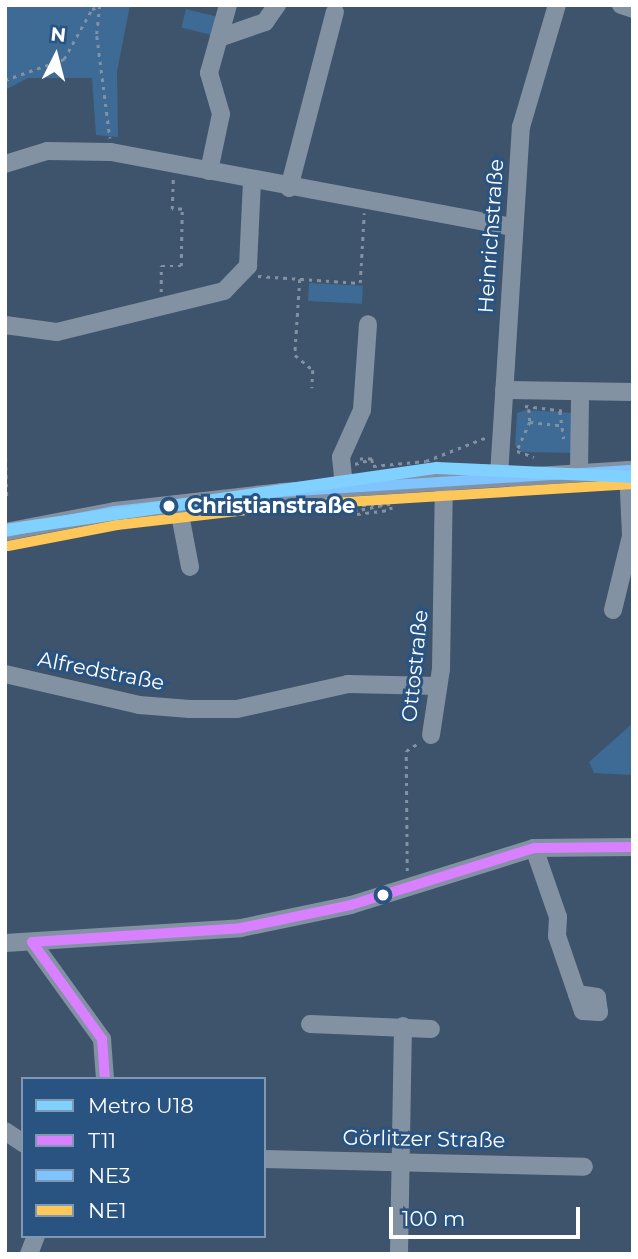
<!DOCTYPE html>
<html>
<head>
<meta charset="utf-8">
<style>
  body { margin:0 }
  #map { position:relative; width:638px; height:1259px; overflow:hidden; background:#3d546c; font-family:Montserrat,sans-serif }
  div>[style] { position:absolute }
  .green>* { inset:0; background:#3e6a96; transform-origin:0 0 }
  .path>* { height:2.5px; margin-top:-1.25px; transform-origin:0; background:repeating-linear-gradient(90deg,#8292a2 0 3.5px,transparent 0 8.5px) }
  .minor>* { height:18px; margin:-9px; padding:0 9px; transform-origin:9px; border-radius:9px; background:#8292a2 }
  .bus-1>* { height:10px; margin:-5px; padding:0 5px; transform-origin:5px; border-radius:5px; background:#d880ff }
  .bus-2>* { height:10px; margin:-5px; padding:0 5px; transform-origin:5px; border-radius:5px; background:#80c4ff }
  .bus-3>* { height:10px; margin:-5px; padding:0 5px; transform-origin:5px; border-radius:5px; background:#fdc75a }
  .metro-1>* { height:12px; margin:-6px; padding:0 6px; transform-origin:6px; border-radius:6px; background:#80d1ff }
  .dots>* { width:19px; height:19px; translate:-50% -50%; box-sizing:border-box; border:4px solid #295380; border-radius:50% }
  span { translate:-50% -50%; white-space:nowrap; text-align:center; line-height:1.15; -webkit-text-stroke:6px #295380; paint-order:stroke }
  .street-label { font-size:21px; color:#fff }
  .stop-label { font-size:21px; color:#fff; font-weight:700 }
  .left { translate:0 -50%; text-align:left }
  .frame { position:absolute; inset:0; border:7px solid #fff; pointer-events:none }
  .legend { position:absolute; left:21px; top:1077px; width:245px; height:161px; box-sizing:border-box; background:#295380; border:2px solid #7f98b3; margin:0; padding:9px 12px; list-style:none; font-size:21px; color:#fff }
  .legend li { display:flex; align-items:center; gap:14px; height:35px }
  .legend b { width:35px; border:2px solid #7f98b3 }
  .north { position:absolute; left:21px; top:21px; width:70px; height:70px; -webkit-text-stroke:5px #295380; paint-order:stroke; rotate:6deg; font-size:19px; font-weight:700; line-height:28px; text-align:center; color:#fff }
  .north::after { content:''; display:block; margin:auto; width:24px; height:32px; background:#fff; clip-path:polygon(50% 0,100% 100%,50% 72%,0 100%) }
  .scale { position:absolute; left:389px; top:1207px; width:191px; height:32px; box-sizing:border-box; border:4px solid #fff; border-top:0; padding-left:9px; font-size:21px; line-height:24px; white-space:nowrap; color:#fff; -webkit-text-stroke:5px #295380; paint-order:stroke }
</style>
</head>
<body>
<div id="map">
  <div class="green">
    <div style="clip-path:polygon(5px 5px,130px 5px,117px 72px,118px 137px,96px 135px,92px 78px,28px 78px,5px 90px)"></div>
    <div style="left:186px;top:9px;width:32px;height:19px;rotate:14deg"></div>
    <div style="left:309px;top:283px;width:54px;height:18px;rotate:3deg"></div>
    <div style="clip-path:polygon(526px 410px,576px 413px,576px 453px,522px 452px,515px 446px,517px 413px)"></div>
    <div style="clip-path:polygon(633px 723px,633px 775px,594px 773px,589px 762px)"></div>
  </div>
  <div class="path">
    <div style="left:100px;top:5px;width:31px;rotate:96deg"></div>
    <div style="left:97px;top:36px;width:103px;rotate:82.7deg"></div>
    <div style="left:5px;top:80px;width:63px;rotate:-19.6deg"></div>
    <div style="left:64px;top:59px;width:57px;rotate:-60.8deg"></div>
    <div style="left:92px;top:9px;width:7px;rotate:-16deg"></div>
    <div style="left:258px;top:276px;width:102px;rotate:3.9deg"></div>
    <div style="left:360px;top:283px;width:70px;rotate:-86.7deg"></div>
    <div style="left:300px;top:279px;width:76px;rotate:93.8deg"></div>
    <div style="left:295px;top:355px;width:23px;rotate:40deg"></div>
    <div style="left:313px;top:370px;width:18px;rotate:93deg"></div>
    <div style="left:161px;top:292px;width:26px;rotate:-90deg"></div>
    <div style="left:161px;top:266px;width:20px"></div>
    <div style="left:181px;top:266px;width:57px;rotate:-89deg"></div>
    <div style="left:182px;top:209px;width:10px;rotate:180deg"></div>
    <div style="left:172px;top:209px;width:32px;rotate:-88deg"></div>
    <div style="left:525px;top:406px;width:41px;rotate:7deg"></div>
    <div style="left:529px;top:409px;width:13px;rotate:86deg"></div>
    <div style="left:530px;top:422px;width:32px;rotate:114deg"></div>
    <div style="left:517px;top:451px;width:18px;rotate:19deg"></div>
    <div style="left:560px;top:411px;width:28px;rotate:82deg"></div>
    <div style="left:530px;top:422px;width:30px;rotate:6deg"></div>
    <div style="left:5px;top:424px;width:76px;rotate:88.5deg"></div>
    <div style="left:372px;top:459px;width:7px;rotate:82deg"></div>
    <div style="left:373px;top:466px;width:53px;rotate:-5.4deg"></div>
    <div style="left:355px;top:464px;width:18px;rotate:-16deg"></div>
    <div style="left:372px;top:459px;width:17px;rotate:180deg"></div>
    <div style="left:426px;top:468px;width:7px;rotate:-90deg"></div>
    <div style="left:426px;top:461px;width:66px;rotate:-21.5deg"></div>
    <div style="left:355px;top:500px;width:14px;rotate:82deg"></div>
    <div style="left:357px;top:514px;width:34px;rotate:-7deg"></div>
    <div style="left:391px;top:510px;width:12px;rotate:-99deg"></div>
    <div style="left:362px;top:505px;width:28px;rotate:-2deg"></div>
    <div style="left:390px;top:504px;width:29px;rotate:168deg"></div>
    <div style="left:407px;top:871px;width:120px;rotate:-90.5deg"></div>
    <div style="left:406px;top:751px;width:17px;rotate:-33deg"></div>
  </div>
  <div class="minor">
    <div style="left:621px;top:5px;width:13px;rotate:18deg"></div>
    <div style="left:219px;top:38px;width:49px;rotate:-19.2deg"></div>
    <div style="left:265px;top:22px;width:21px;rotate:-55deg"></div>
    <div style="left:5px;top:164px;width:44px;rotate:-17.2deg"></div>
    <div style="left:47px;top:151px;width:64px;rotate:0.9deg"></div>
    <div style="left:111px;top:152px;width:409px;rotate:10.6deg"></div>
    <div style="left:209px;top:171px;width:58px;rotate:-78.1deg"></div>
    <div style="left:221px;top:114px;width:43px;rotate:-106.3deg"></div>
    <div style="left:209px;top:73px;width:71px;rotate:-74.4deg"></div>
    <div style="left:289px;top:188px;width:182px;rotate:-75.4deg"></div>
    <div style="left:5px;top:325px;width:52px;rotate:7.7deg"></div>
    <div style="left:57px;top:332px;width:172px;rotate:-13.8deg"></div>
    <div style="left:224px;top:291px;width:35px;rotate:-46deg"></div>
    <div style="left:248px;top:266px;width:85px;rotate:-87.3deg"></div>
    <div style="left:504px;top:390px;width:129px;rotate:0.9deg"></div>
    <div style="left:579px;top:471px;width:76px;rotate:-89.2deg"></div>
    <div style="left:499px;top:475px;width:349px;rotate:-86.4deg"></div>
    <div style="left:521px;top:127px;width:127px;rotate:-73.6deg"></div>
    <div style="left:344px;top:486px;width:29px;rotate:-96deg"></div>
    <div style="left:341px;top:457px;width:51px;rotate:-65.9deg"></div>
    <div style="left:362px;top:410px;width:86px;rotate:-86deg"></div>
    <div style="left:178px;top:504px;width:64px;rotate:79.2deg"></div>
    <div style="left:5px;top:532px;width:112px;rotate:-10.8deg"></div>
    <div style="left:115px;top:511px;width:167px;rotate:-6.5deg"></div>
    <div style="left:281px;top:492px;width:353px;rotate:-3.6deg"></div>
    <div style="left:613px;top:610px;width:76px;rotate:-76.3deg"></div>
    <div style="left:631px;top:536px;width:66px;rotate:-92.6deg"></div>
    <div style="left:5px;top:674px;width:138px;rotate:13deg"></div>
    <div style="left:139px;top:705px;width:51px;rotate:4.5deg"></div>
    <div style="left:190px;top:709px;width:47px"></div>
    <div style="left:237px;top:709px;width:114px;rotate:-12.7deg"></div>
    <div style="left:348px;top:684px;width:90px;rotate:1.3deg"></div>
    <div style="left:431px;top:735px;width:67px;rotate:-81.4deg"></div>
    <div style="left:441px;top:669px;width:192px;rotate:-89.1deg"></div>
    <div style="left:534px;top:848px;width:73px;rotate:70.8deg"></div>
    <div style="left:558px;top:917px;width:19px;rotate:93deg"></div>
    <div style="left:557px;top:936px;width:61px;rotate:71deg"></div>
    <div style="left:577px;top:994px;width:18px;rotate:71deg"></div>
    <div style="left:583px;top:1011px;width:16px;rotate:4deg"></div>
    <div style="left:599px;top:1012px;width:15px;rotate:-98deg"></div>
    <div style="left:597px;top:997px;width:20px;rotate:-171deg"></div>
    <div style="left:32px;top:942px;width:120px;rotate:54.2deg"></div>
    <div style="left:102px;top:1039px;width:40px;rotate:85.7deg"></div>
    <div style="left:5px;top:943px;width:236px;rotate:-3.6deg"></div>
    <div style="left:241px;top:928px;width:112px;rotate:-11.8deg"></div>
    <div style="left:351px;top:905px;width:192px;rotate:-17.3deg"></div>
    <div style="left:534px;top:848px;width:99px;rotate:-0.6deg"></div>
    <div style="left:310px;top:1024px;width:121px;rotate:2.4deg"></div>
    <div style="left:5px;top:1131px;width:22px;rotate:34deg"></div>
    <div style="left:264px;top:1159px;width:320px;rotate:1.4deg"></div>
    <div style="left:29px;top:1254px;width:19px;rotate:-69deg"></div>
    <div style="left:399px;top:1254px;width:228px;rotate:-89deg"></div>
  </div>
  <div class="bus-1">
    <div style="left:32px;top:942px;width:209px;rotate:-3.8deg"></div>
    <div style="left:241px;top:928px;width:112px;rotate:-11.8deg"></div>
    <div style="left:351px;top:905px;width:192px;rotate:-17.3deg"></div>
    <div style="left:534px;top:848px;width:99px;rotate:-0.6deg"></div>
    <div style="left:32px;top:942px;width:120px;rotate:54.2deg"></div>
    <div style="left:102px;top:1039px;width:40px;rotate:85.7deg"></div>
  </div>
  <div class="bus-2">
    <div style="left:5px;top:532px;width:112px;rotate:-10.8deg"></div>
    <div style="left:115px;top:511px;width:167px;rotate:-6.5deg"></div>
    <div style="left:281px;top:492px;width:353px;rotate:-3.6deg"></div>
  </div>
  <div class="bus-3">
    <div style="left:8px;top:546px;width:111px;rotate:-10.9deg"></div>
    <div style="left:117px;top:525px;width:166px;rotate:-6.6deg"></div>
    <div style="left:282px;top:506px;width:352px;rotate:-3.6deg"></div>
  </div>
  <div class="metro-1">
    <div style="left:5px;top:530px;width:436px;rotate:-8.2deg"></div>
    <div style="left:437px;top:468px;width:196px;rotate:2.6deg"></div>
  </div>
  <div class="dots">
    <div style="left:169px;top:506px;background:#fff"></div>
    <div style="left:383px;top:895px;background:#fff"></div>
  </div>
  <div class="street-label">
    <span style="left:491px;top:236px;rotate:-86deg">Heinrichstraße</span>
    <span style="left:415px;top:666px;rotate:-84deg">Ottostraße</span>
    <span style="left:101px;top:671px;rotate:11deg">Alfredstraße</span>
    <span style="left:424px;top:1139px;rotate:1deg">Görlitzer Straße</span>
  </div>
  <div class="stop-label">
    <span class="left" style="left:187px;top:506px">Christianstraße</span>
  </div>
  <div class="frame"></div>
  <ul class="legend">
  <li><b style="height:9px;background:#80d1ff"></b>Metro U18</li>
  <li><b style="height:9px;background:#d880ff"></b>T11</li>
  <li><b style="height:9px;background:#80c4ff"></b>NE3</li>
  <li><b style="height:9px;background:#fdc75a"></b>NE1</li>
  </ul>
  <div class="north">N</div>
  <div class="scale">100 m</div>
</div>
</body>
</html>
